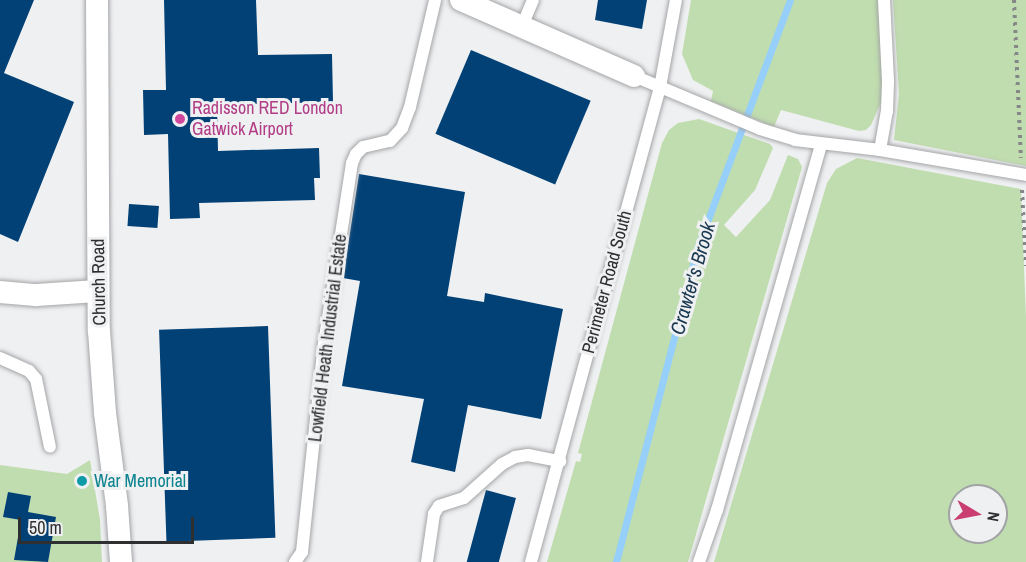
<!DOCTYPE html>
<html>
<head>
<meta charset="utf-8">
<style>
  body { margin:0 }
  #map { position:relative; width:1026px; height:562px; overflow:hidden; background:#eff0f2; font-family:"Archivo Narrow",sans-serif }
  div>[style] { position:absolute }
  .green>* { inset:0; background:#c0ddaf }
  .stream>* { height:7px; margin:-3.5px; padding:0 3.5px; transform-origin:3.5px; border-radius:3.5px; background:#96cffa }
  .building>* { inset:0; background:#024176; transform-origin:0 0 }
  .path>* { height:4px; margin-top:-2px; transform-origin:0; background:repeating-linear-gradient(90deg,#868788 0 3px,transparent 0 7.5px) }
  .roads { filter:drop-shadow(0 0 2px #a4a5a7) drop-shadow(0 0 2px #a4a5a7) }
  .lane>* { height:12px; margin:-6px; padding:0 6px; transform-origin:6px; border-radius:6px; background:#fff }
  .street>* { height:22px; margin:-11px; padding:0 11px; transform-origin:11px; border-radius:11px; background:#fff }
  .dots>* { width:16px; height:16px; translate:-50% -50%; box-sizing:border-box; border:3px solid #eff0f2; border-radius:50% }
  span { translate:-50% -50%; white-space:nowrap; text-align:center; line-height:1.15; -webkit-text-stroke:6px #eff0f2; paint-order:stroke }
  .hotel-label { font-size:18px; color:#b23c85 }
  .left { translate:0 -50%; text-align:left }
  .street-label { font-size:18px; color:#2e2f30 }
  .culture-label { font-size:18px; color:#0d838f }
  .water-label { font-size:20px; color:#19384f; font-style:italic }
  .north { position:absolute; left:948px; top:484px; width:60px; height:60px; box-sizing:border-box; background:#eff0f2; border:2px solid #a2a3a4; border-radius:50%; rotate:100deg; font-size:16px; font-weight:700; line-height:24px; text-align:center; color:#2e2f30 }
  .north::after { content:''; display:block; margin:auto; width:21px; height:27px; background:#c93d70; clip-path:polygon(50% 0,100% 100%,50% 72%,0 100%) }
  .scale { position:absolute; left:18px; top:517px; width:176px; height:27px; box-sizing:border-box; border:3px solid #2e2f30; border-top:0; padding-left:8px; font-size:18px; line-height:21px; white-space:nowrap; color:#2e2f30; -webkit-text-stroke:4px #eff0f2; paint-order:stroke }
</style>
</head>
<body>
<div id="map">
  <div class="green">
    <div style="clip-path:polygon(691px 0,878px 0,883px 67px,883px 98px,871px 125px,866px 130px,859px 131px,781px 110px,774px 127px,711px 101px,713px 91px,693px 80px,682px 54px)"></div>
    <div style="clip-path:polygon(893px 0,1026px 0,1026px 166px,894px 140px,899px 94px)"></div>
    <div style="clip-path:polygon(699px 119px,770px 144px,773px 148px,755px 190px,724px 225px,736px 237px,770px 200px,788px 155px,798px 159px,802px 167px,688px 562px,547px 562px,576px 461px,580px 462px,582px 454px,578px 453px,662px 143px,669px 130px,678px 123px)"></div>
    <div style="clip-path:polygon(evenodd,857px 158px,1021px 189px,1026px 318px,1026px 562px,714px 562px,827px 183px,836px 169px,857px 158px,960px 496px,996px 496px,996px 532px,960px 532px,960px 496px)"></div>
    <div style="clip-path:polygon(90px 460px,100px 520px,102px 562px,0 562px,0 465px,67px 474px)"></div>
  </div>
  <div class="stream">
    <div style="left:616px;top:562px;width:326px;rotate:-75.5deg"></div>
    <div style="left:698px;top:246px;width:263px;rotate:-69.5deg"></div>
  </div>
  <div class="building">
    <div style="clip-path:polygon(0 0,34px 0,4px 73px,74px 102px,18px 242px,0 234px)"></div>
    <div style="clip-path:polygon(164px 0,256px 0,258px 55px,332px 54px,333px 102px,217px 105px,218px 151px,319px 148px,320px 178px,314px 178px,315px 200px,199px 203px,200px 218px,170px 219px,168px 134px,144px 135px,143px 90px,166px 90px)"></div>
    <div style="clip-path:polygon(598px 0,647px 0,642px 29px,595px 20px)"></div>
    <div style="left:471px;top:50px;width:130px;height:91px;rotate:23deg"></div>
    <div style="clip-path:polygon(359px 174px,465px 192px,447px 296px,484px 302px,485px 293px,563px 309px,541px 419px,468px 405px,455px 472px,411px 462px,424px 399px,342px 386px,360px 281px,343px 278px)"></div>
    <div style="left:129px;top:204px;width:30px;height:22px;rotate:4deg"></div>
    <div style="left:268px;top:326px;width:212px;height:109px;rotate:88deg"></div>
    <div style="left:486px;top:490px;width:31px;height:75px;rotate:15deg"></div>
    <div style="clip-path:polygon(8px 492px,31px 496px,28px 512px,56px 517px,48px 562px,14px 560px,21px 520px,3px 517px)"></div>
  </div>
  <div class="path">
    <div style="left:1014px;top:0;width:158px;rotate:87.5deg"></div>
    <div style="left:1022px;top:190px;width:76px;rotate:87deg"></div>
  </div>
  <div class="roads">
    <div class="lane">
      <div style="left:522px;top:26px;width:28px;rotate:-67deg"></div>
      <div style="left:634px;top:76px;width:137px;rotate:22.8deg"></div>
      <div style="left:760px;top:129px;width:37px;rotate:17deg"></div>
      <div style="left:795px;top:140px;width:86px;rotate:6.7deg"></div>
      <div style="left:880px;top:150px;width:148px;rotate:9.7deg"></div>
      <div style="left:880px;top:150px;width:40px;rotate:-80deg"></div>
      <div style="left:887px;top:111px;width:30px;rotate:-88deg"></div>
      <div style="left:888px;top:81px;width:81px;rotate:-92.8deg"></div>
      <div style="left:0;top:358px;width:32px;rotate:24deg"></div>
      <div style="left:29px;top:371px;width:11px;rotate:49deg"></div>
      <div style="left:36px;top:379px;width:69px;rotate:78.4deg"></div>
      <div style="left:295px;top:562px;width:12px;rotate:-55deg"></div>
      <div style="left:302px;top:552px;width:209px;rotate:-84deg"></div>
      <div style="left:324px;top:344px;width:183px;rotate:-81.2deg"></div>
      <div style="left:352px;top:163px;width:10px;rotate:-66deg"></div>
      <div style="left:356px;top:154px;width:10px;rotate:-45deg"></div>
      <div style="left:363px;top:147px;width:28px;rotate:-13deg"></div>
      <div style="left:390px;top:141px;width:18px;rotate:-47deg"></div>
      <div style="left:402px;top:128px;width:22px;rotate:-69deg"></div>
      <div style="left:410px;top:107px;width:110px;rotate:-76.8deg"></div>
      <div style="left:427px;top:562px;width:49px;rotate:-81.7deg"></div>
      <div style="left:434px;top:514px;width:9px;rotate:-58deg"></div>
      <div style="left:439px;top:506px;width:26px;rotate:-18deg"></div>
      <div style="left:464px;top:498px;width:51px;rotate:-41.8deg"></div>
      <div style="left:502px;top:464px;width:15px;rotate:-28deg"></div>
      <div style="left:515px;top:457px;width:13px;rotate:-9deg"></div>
      <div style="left:528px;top:455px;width:33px;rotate:11deg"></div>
      <div style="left:531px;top:562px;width:492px;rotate:-74.8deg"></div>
      <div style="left:660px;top:87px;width:88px;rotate:-79.6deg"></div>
      <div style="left:699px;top:562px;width:55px;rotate:-70.9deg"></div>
      <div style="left:717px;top:510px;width:380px;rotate:-74.1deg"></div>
    </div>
    <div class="street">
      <div style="left:97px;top:0;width:331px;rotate:89.7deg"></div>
      <div style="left:99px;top:331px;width:82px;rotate:85.8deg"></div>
      <div style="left:105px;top:413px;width:94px;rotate:82.6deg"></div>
      <div style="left:117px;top:506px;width:56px;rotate:85.9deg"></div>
      <div style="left:461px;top:0;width:189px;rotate:23.7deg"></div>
      <div style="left:0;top:292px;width:36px;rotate:5deg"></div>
      <div style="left:36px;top:295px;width:62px;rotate:-3.7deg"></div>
    </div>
  </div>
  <div class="dots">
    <div style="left:180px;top:119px;background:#d1479c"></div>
    <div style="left:82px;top:481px;background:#0f9aa8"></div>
  </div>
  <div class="hotel-label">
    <span class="left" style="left:192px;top:119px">Radisson RED London<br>Gatwick Airport</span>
  </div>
  <div class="street-label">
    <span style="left:99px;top:282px;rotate:-91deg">Church Road</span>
    <span style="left:607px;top:282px;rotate:-75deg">Perimeter Road South</span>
    <span style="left:328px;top:338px;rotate:-83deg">Lowfield Heath Industrial Estate</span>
  </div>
  <div class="culture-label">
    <span class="left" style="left:94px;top:481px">War Memorial</span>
  </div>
  <div class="water-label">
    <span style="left:692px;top:278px;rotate:-74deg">Crawter's Brook</span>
  </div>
  <div class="north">N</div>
  <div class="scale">50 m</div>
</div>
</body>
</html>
